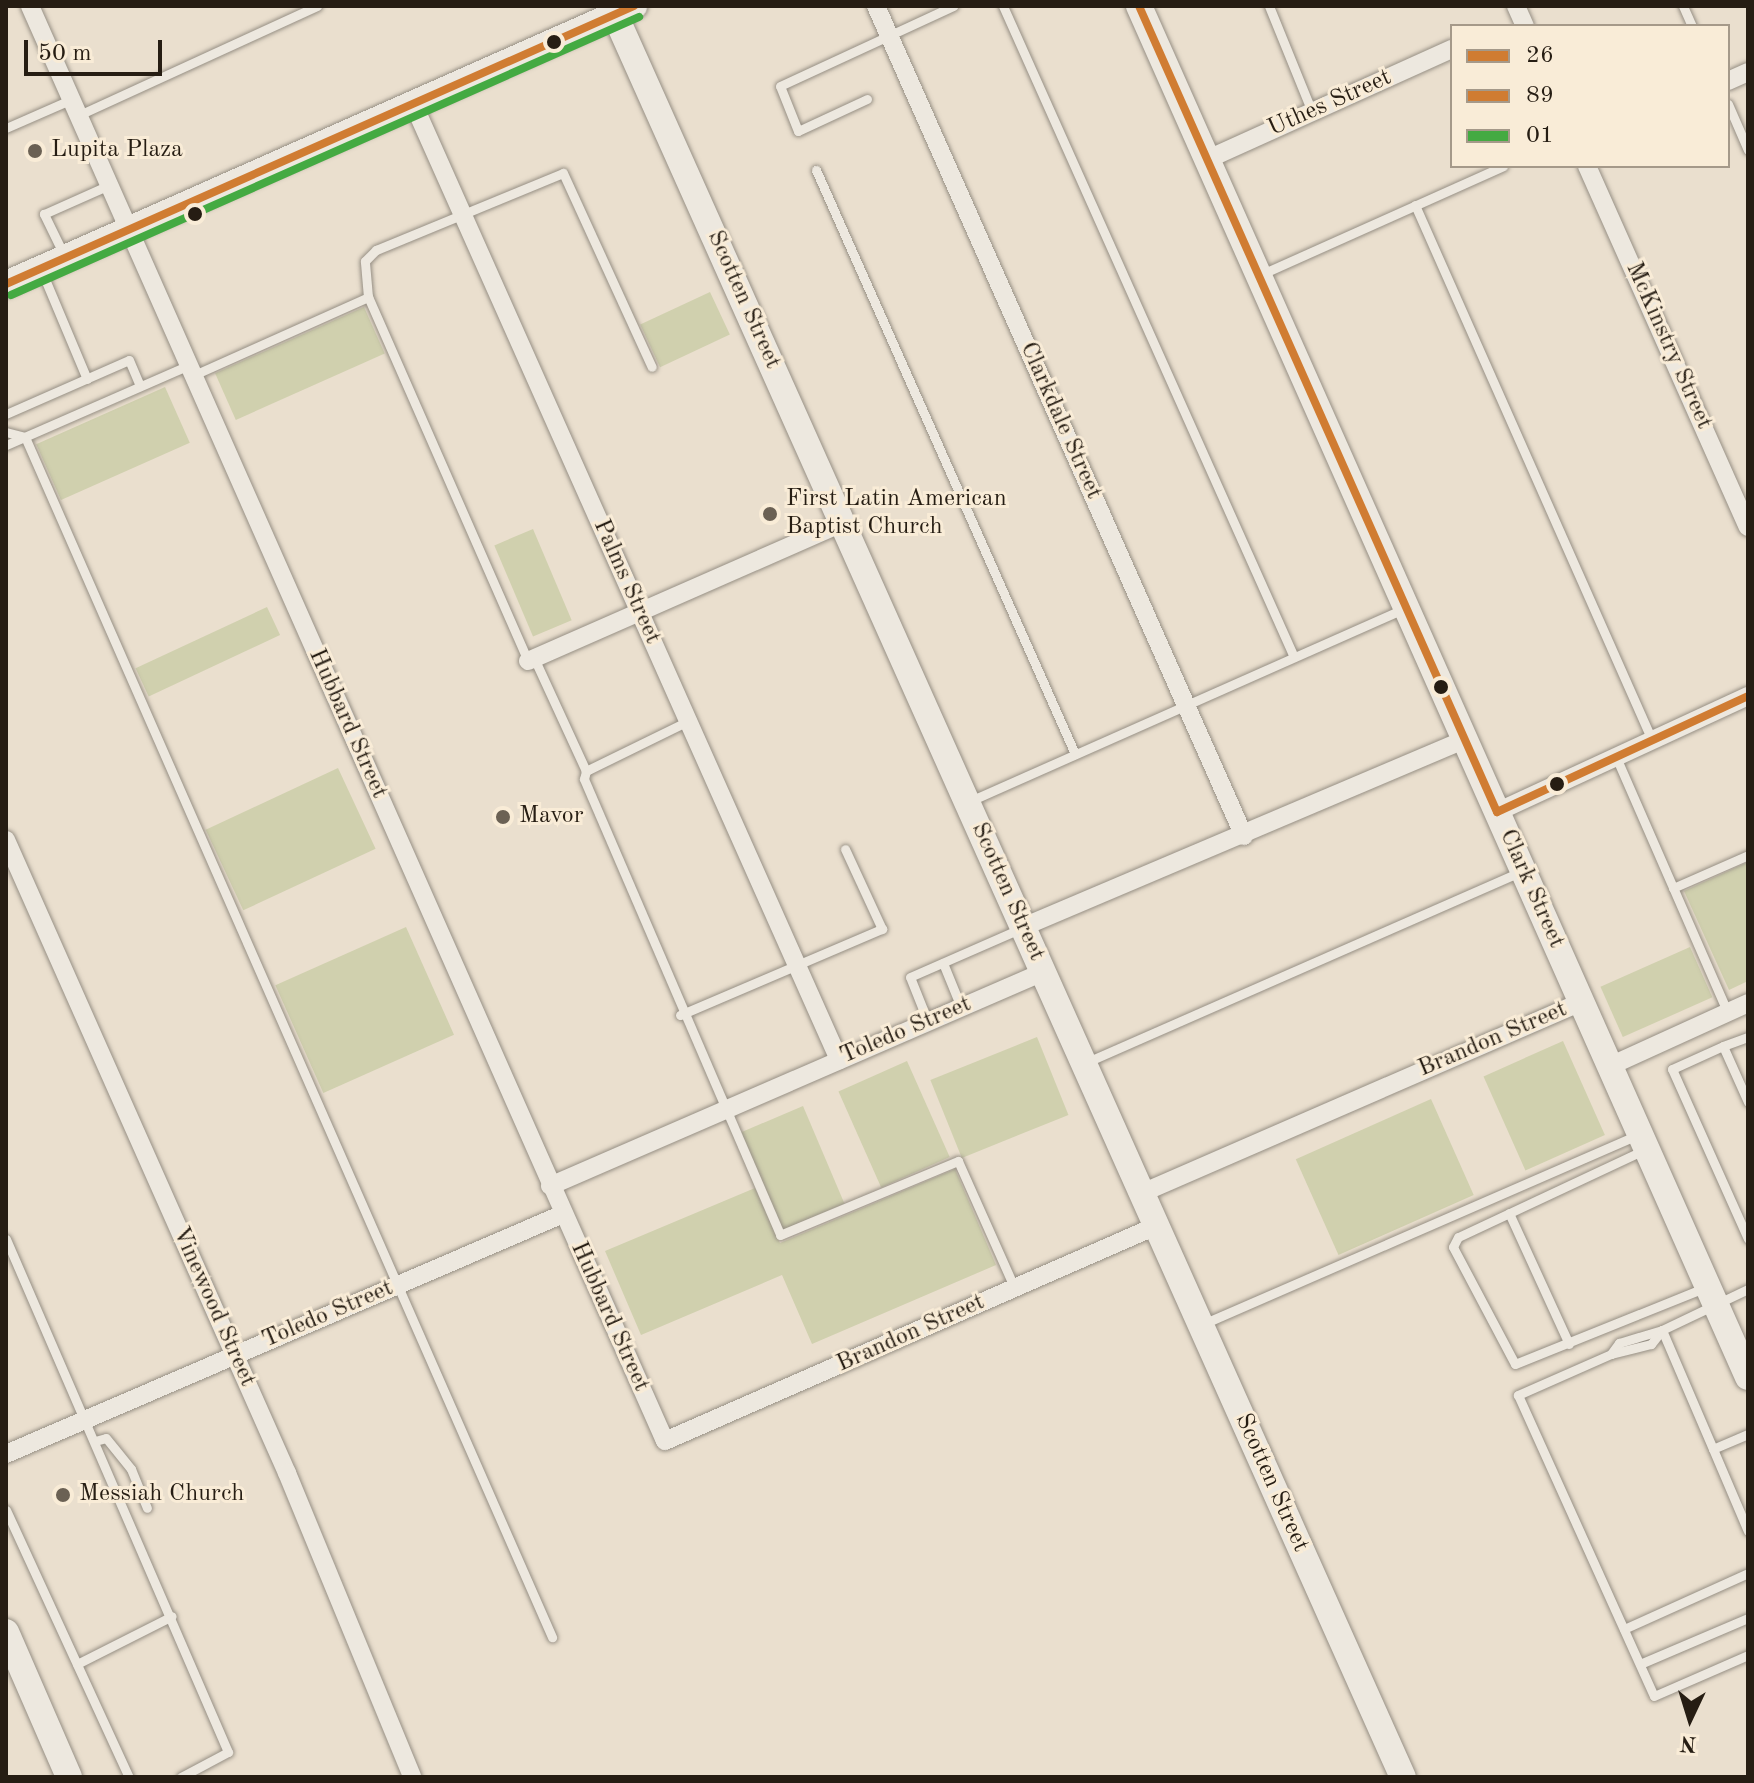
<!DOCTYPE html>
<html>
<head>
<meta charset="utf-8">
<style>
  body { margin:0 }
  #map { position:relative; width:1754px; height:1783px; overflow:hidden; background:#eadfce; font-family:"Old Standard TT",serif }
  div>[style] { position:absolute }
  .green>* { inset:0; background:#d0d0ae; transform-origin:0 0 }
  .roads { filter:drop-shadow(0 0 2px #968f84) drop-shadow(0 0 2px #968f84) }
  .lane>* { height:9px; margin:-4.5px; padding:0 4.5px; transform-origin:4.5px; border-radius:4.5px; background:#ede8df }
  .street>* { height:18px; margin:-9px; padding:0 9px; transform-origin:9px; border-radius:9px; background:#ede8df }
  .secondary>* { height:26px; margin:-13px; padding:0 13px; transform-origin:13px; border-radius:13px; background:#ede8df }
  .bus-1>* { height:8px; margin:-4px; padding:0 4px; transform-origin:4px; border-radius:4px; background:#d07c32 }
  .bus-2>* { height:8px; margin:-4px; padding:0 4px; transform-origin:4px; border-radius:4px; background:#d07c32 }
  .bus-3>* { height:8px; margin:-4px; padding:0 4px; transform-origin:4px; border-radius:4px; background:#44aa42 }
  .dots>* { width:22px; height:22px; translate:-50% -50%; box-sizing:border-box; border:4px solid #f9ecd7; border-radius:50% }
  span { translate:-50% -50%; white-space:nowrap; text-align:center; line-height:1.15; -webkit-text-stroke:6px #f9ecd7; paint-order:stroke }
  .street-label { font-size:24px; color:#261d13 }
  .poi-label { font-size:24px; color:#261d13 }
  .left { translate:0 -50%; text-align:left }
  .frame { position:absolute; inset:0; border:8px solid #261d13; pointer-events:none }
  .legend { position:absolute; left:1450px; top:24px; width:280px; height:144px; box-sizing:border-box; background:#f9ecd7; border:2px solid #a59989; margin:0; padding:10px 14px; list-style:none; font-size:24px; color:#261d13 }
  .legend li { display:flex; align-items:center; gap:16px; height:40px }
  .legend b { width:40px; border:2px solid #a59989 }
  .north { position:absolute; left:1650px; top:1679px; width:80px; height:80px; -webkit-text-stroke:6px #f9ecd7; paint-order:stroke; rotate:184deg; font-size:22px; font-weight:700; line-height:32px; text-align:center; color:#261d13 }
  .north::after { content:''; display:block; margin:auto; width:28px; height:36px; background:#261d13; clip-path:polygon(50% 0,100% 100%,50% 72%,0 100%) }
  .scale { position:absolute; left:24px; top:40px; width:138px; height:36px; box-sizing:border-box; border:4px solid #261d13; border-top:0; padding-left:10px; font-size:24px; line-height:28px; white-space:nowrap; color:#261d13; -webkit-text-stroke:6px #f9ecd7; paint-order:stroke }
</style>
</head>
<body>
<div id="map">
  <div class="green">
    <div style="left:710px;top:292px;width:47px;height:77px;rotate:65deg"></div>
    <div style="left:364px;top:307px;width:51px;height:163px;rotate:66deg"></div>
    <div style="left:165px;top:387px;width:61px;height:141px;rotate:66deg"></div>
    <div style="left:533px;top:529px;width:99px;height:42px;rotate:67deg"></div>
    <div style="left:267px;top:607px;width:31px;height:145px;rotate:65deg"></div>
    <div style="left:338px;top:768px;width:89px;height:146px;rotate:65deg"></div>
    <div style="clip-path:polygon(1748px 862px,1748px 981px,1729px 990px,1684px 891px)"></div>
    <div style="left:406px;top:927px;width:118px;height:143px;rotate:66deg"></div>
    <div style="left:1690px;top:947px;width:55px;height:98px;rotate:66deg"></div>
    <div style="left:1037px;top:1037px;width:84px;height:115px;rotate:68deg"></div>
    <div style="left:1563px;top:1041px;width:103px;height:87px;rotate:66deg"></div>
    <div style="left:907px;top:1061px;width:105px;height:75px;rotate:66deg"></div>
    <div style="left:1431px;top:1099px;width:105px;height:148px;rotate:66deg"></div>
    <div style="left:803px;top:1106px;width:106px;height:69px;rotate:67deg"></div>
    <div style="clip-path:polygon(955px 1169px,996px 1265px,812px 1344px,782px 1275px,641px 1335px,605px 1251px,755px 1188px,780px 1243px)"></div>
  </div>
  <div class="roads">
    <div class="lane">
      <div style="left:1003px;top:6px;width:713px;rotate:65.92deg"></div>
      <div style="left:1269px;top:6px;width:114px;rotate:67.9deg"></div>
      <div style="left:1683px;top:6px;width:22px;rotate:66deg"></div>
      <div style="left:867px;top:99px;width:76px;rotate:155.1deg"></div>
      <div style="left:798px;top:131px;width:48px;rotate:-111.8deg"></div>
      <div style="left:780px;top:86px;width:191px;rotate:-24.8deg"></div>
      <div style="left:1728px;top:104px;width:50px;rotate:66.5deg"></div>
      <div style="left:79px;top:115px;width:262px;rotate:-24.6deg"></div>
      <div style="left:6px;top:128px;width:72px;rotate:-23.7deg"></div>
      <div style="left:816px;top:170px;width:639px;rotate:66.08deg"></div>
      <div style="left:1415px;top:205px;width:585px;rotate:66.11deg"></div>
      <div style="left:64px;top:255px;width:46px;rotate:-116deg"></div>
      <div style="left:44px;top:214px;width:71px;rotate:-24deg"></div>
      <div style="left:42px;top:272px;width:116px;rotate:67.2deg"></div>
      <div style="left:1262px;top:274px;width:264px;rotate:-24.1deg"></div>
      <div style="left:194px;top:375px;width:191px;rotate:-24.1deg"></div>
      <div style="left:6px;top:414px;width:134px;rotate:-23.7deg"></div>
      <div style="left:129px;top:360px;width:28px;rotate:67deg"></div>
      <div style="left:6px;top:432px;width:20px;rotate:15deg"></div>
      <div style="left:25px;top:437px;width:1311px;rotate:66.29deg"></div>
      <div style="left:6px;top:445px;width:200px;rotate:-23.6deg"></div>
      <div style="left:534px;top:658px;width:124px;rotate:65.3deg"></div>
      <div style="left:528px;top:661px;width:398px;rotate:-113.7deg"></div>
      <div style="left:368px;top:297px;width:36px;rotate:-95deg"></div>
      <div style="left:365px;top:261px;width:16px;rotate:-45deg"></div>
      <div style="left:376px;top:250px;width:202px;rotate:-22.4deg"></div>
      <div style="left:563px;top:173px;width:213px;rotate:65.4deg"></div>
      <div style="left:688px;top:721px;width:114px;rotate:153.9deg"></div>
      <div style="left:586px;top:771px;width:8px;rotate:104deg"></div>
      <div style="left:584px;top:779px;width:496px;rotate:66.7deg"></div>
      <div style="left:780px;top:1235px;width:193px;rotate:-22.6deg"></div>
      <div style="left:958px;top:1161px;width:140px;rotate:66deg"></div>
      <div style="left:1616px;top:757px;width:279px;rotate:66.4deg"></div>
      <div style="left:970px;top:801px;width:474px;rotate:-23.9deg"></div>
      <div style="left:1673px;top:888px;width:82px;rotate:-23.7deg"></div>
      <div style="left:943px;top:963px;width:48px;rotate:67.8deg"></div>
      <div style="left:680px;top:1015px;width:220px;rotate:-23.1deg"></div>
      <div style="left:882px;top:929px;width:88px;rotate:-114.8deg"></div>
      <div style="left:928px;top:1022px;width:48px;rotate:-111.8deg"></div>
      <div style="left:910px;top:977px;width:120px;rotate:-23.6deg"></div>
      <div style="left:1723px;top:1046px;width:27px;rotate:-20deg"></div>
      <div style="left:1087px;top:1062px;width:473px;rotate:-23.7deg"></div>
      <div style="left:1748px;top:1102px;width:61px;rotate:-114.1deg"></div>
      <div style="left:1723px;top:1046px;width:56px;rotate:155.7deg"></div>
      <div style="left:1672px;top:1069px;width:186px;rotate:65.9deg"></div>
      <div style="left:1644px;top:1150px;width:205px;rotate:154.9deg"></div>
      <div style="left:1458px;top:1237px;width:11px;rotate:117deg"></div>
      <div style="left:1453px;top:1247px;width:132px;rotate:62.1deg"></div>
      <div style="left:1515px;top:1364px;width:207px;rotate:-21.9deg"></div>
      <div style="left:1509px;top:1213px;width:144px;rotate:65.4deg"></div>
      <div style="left:6px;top:1239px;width:559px;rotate:66.6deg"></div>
      <div style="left:228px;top:1752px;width:53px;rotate:152deg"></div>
      <div style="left:1203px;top:1324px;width:474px;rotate:-23.5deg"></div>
      <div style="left:1662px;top:1330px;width:18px;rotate:128deg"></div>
      <div style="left:1651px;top:1344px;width:41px;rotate:166deg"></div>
      <div style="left:1611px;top:1354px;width:14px;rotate:-54deg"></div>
      <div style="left:1619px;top:1343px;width:45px;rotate:-16.8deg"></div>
      <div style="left:1611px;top:1354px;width:102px;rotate:156.2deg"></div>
      <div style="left:1518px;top:1395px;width:330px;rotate:65.7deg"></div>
      <div style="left:1654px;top:1696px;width:103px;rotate:-23.6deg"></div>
      <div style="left:1748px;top:1434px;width:38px;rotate:157deg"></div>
      <div style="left:1713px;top:1449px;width:89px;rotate:66.9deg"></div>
      <div style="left:95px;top:1441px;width:11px;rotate:-15deg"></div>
      <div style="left:106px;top:1438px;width:40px;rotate:51deg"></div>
      <div style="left:131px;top:1469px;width:42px;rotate:67.7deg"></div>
      <div style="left:1713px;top:1449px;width:129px;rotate:-113.2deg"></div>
      <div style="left:1662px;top:1330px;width:95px;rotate:-25.5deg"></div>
      <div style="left:6px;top:1510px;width:294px;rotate:65.3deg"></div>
      <div style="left:1624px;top:1629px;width:136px;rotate:-24.3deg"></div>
      <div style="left:77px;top:1664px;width:106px;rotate:-26.8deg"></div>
      <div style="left:1640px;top:1664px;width:117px;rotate:-23.1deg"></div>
    </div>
    <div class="street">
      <div style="left:30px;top:6px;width:1569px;rotate:66.13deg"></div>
      <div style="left:665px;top:1441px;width:536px;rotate:-23.65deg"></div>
      <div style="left:876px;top:6px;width:908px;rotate:66.09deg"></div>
      <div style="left:1516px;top:6px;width:22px;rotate:66deg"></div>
      <div style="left:1728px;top:81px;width:22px;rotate:-24deg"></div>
      <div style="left:413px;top:103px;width:1048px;rotate:66deg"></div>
      <div style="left:1208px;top:159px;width:268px;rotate:-24.3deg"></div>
      <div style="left:1587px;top:166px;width:395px;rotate:66deg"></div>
      <div style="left:528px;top:661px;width:343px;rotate:-23.7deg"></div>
      <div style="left:1497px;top:812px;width:277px;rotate:-24.8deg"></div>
      <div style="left:6px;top:840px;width:693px;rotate:66.06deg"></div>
      <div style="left:287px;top:1473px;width:329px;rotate:67.6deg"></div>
      <div style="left:1023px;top:927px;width:480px;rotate:-23deg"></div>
      <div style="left:1610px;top:1066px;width:152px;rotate:-24.5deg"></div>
      <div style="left:550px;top:1186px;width:537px;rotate:-23.46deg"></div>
      <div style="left:1142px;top:1193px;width:479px;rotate:-23.5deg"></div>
      <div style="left:6px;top:1454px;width:607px;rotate:-23.31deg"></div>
    </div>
    <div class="secondary">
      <div style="left:611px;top:6px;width:1940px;rotate:65.91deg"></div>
      <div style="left:1139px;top:6px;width:1500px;rotate:66.05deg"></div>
      <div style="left:6px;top:284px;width:687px;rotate:-23.88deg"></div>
      <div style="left:6px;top:1632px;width:158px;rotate:66.5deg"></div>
    </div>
  </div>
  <div class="bus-1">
    <div style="left:1139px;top:6px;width:882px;rotate:66.05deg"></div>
    <div style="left:1497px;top:812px;width:277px;rotate:-24.8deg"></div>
  </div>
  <div class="bus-2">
    <div style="left:6px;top:284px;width:687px;rotate:-23.88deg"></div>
  </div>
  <div class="bus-3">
    <div style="left:11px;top:295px;width:687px;rotate:-23.88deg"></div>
  </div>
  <div class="dots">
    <div style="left:554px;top:42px;background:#261d13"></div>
    <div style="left:35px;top:151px;background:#6b6154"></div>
    <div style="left:195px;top:214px;background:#261d13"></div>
    <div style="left:770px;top:514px;background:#6b6154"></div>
    <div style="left:1441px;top:687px;background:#261d13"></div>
    <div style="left:1557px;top:784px;background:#261d13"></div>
    <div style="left:503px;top:817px;background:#6b6154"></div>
    <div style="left:63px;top:1495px;background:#6b6154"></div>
  </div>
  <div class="street-label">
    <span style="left:1330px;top:104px;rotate:-24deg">Uthes Street</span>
    <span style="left:743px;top:300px;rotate:66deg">Scotten Street</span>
    <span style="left:1668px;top:346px;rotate:66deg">McKinstry Street</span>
    <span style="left:1060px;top:421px;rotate:66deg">Clarkdale Street</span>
    <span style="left:626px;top:582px;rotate:66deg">Palms Street</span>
    <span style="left:347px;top:724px;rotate:66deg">Hubbard Street</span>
    <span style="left:1531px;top:889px;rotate:66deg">Clark Street</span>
    <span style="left:1007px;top:892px;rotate:66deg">Scotten Street</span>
    <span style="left:906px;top:1031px;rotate:-23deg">Toledo Street</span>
    <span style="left:1493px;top:1040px;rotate:-23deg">Brandon Street</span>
    <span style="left:213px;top:1307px;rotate:66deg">Vinewood Street</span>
    <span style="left:328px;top:1315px;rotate:-23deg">Toledo Street</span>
    <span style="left:609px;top:1317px;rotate:66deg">Hubbard Street</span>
    <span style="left:911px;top:1334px;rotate:-24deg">Brandon Street</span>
    <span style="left:1271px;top:1483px;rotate:66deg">Scotten Street</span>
  </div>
  <div class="poi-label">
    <span class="left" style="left:51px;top:151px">Lupita Plaza</span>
    <span class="left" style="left:786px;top:514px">First Latin American<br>Baptist Church</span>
    <span class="left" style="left:519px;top:817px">Mavor</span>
    <span class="left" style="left:79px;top:1495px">Messiah Church</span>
  </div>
  <div class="frame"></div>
  <ul class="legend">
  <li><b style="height:10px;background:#d07c32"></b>26</li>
  <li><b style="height:10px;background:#d07c32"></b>89</li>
  <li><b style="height:10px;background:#44aa42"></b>01</li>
  </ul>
  <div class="north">N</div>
  <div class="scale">50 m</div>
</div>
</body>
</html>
